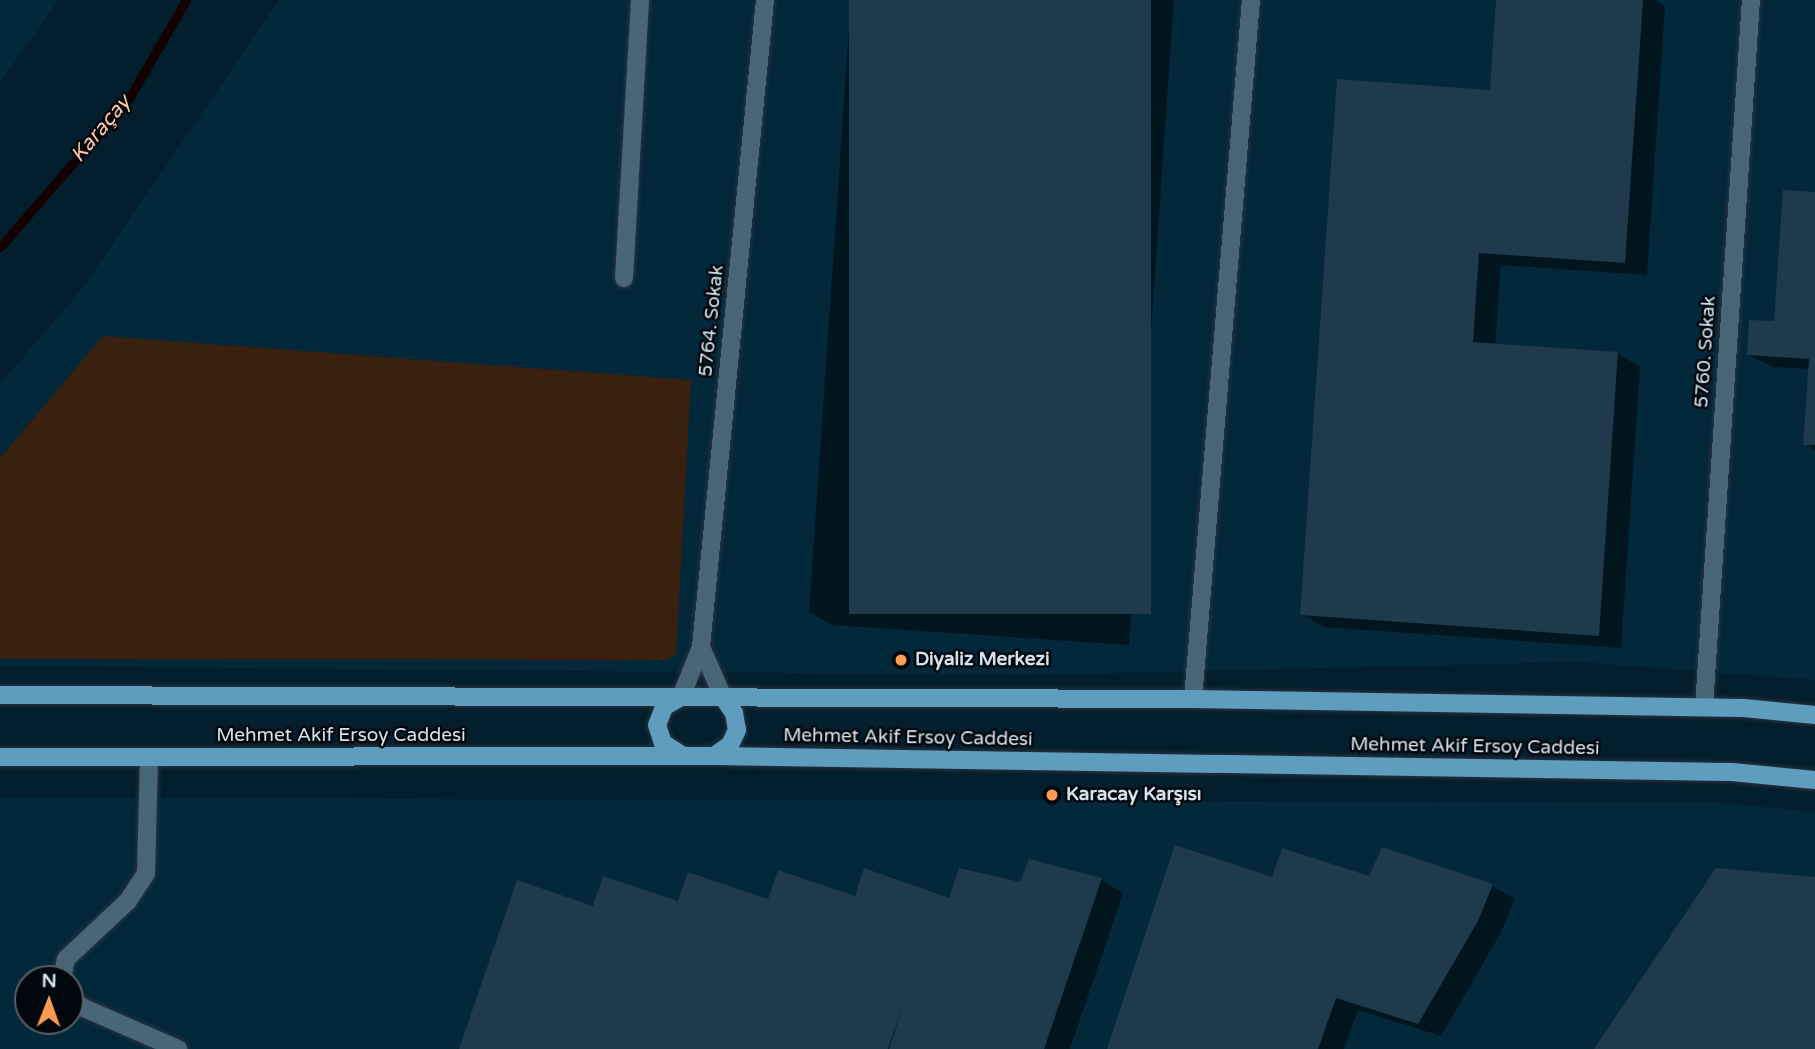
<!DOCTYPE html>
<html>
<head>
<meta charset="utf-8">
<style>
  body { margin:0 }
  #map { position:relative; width:1815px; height:1049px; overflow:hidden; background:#031e2c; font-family:"Varela Round",sans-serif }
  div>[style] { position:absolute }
  .built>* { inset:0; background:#02283a }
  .green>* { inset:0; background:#39200f }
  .shadow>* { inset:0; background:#0007 }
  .stream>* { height:9px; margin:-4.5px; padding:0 4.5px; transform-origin:4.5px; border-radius:4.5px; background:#140000 }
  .building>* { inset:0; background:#1f3a4a; transform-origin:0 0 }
  .roads { filter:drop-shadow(0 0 2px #2a333f) drop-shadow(0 0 2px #2a333f) }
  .minor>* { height:18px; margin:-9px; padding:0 9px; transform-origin:9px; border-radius:9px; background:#496676 }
  .major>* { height:18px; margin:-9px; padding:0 9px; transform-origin:9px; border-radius:9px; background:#5f9dbf }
  .dots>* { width:19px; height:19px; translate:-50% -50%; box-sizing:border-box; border:4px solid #01070d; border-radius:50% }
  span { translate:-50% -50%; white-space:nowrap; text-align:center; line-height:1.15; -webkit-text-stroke:5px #01070d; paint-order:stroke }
  .street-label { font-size:19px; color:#d3e2ec }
  .poi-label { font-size:19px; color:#d3e2ec; font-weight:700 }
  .left { translate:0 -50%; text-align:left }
  .water-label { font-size:21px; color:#fcc7a6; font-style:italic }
  .north { position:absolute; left:14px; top:965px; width:70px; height:70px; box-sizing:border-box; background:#01070d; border:2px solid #555f66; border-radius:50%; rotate:1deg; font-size:19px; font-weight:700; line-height:28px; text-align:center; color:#d3e2ec }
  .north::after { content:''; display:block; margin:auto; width:24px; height:32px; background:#fe9c57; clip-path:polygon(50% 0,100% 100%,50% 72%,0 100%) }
</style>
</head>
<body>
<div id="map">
  <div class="built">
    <div style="clip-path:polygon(0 0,59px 0,0 82px)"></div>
    <div style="clip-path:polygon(279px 0,1815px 0,1815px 680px,1577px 662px,1028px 675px,0 666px,0 384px,82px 289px)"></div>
    <div style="clip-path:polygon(evenodd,0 798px,1714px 802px,1815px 812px,1815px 1049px,0 1049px,0 798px,28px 979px,70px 979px,70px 1021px,28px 1021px,28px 979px)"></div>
  </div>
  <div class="green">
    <div style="clip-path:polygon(103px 336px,691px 380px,676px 655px,666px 660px,0 659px,0 458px)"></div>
  </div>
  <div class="shadow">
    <div style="clip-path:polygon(851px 0,1174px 0,1129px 645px,831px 625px,809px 612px)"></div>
    <div style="clip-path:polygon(1498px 0,1656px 0,1665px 6px,1647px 275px,1501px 265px,1495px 346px,1618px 354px,1640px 367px,1621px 648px,1324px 627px,1301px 614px,1492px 92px)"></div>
    <div style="clip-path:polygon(1815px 194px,1815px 450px,1805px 444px,1810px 369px,1771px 367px,1748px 354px,1775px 323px)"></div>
    <div style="clip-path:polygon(1383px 849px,1492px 886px,1515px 899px,1500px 934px,1441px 1036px,1358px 1010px,1344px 1049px,1108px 1049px,1273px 879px,1369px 878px)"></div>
    <div style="clip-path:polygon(1101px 880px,1123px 893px,1070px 1049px,461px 1049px,594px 908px,856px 898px,950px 900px,1021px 884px)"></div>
  </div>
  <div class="stream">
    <div style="left:0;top:247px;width:195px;rotate:-49deg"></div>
    <div style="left:128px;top:100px;width:116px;rotate:-59.9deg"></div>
  </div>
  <div class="building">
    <div style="left:849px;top:0;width:302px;height:614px"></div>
    <div style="clip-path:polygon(1496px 0,1643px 0,1625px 263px,1479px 253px,1473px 342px,1618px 352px,1599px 636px,1300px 615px,1337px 79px,1490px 90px)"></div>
    <div style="clip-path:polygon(1783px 190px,1815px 192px,1815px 445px,1803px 445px,1809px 359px,1747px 355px,1749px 320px,1774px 321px)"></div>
    <div style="clip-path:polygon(1175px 845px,1272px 877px,1282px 848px,1369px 876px,1382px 847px,1493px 884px,1478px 921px,1418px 1024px,1336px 998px,1318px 1049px,1107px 1049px)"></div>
    <div style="clip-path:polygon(1029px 859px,1102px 878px,1044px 1049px,889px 1049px,904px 1002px,888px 1049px,459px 1049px,517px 880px,593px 906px,603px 876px,678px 901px,688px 872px,768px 899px,778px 870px,855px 896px,864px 868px,949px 898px,959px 868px,1020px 882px)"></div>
    <div style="clip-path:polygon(1716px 868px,1815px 877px,1815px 1049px,1594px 1049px)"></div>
  </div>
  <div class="roads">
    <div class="minor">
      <div style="left:624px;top:278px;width:278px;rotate:-86.7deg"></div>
      <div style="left:701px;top:647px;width:55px;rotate:66.3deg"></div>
      <div style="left:681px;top:697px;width:54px;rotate:-68.2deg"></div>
      <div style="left:701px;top:647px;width:650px;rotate:-84.35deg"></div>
      <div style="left:1193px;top:699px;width:701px;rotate:-85.26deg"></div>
      <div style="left:1704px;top:707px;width:709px;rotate:-86.2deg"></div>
      <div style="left:62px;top:979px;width:20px;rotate:-79deg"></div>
      <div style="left:66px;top:959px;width:85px;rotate:-43.1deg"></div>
      <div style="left:128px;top:901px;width:33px;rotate:-57deg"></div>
      <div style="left:146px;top:873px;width:115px;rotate:-88.5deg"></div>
      <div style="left:70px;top:998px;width:17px;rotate:36deg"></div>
      <div style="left:84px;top:1008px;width:103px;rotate:23.6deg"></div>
    </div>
    <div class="major">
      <div style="left:0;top:695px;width:1193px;rotate:0.19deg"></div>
      <div style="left:1193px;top:699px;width:551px;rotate:0.94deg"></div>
      <div style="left:1744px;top:708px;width:71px;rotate:5.6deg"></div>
      <div style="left:681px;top:697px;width:20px;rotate:150deg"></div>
      <div style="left:664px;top:707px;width:19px;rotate:111deg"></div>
      <div style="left:657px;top:725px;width:19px;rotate:72deg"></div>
      <div style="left:663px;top:743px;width:24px;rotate:33deg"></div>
      <div style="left:714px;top:756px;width:19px;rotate:-35deg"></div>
      <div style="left:730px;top:745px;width:17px;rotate:-65deg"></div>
      <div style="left:737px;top:730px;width:17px;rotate:-100deg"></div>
      <div style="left:734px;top:713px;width:19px;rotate:-125deg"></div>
      <div style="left:0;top:757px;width:714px;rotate:-0.08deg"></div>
      <div style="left:714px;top:756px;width:1018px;rotate:0.9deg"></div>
      <div style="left:1732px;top:772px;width:83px;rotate:5.5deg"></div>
    </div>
  </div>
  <div class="dots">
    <div style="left:901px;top:660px;background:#fe9c57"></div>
    <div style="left:1052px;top:795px;background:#fe9c57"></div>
  </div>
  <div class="street-label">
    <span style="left:712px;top:321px;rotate:-84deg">5764. Sokak</span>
    <span style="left:1706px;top:352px;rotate:-86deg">5760. Sokak</span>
    <span style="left:341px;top:736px">Mehmet Akif Ersoy Caddesi</span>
    <span style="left:908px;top:738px;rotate:1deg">Mehmet Akif Ersoy Caddesi</span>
    <span style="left:1475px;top:747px;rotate:1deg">Mehmet Akif Ersoy Caddesi</span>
  </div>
  <div class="poi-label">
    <span class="left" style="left:915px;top:660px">Diyaliz Merkezi</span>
    <span class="left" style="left:1066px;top:795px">Karacay Karşısı</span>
  </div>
  <div class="water-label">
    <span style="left:101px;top:129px;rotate:-50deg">Karaçay</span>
  </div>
  <div class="north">N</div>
</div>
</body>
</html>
